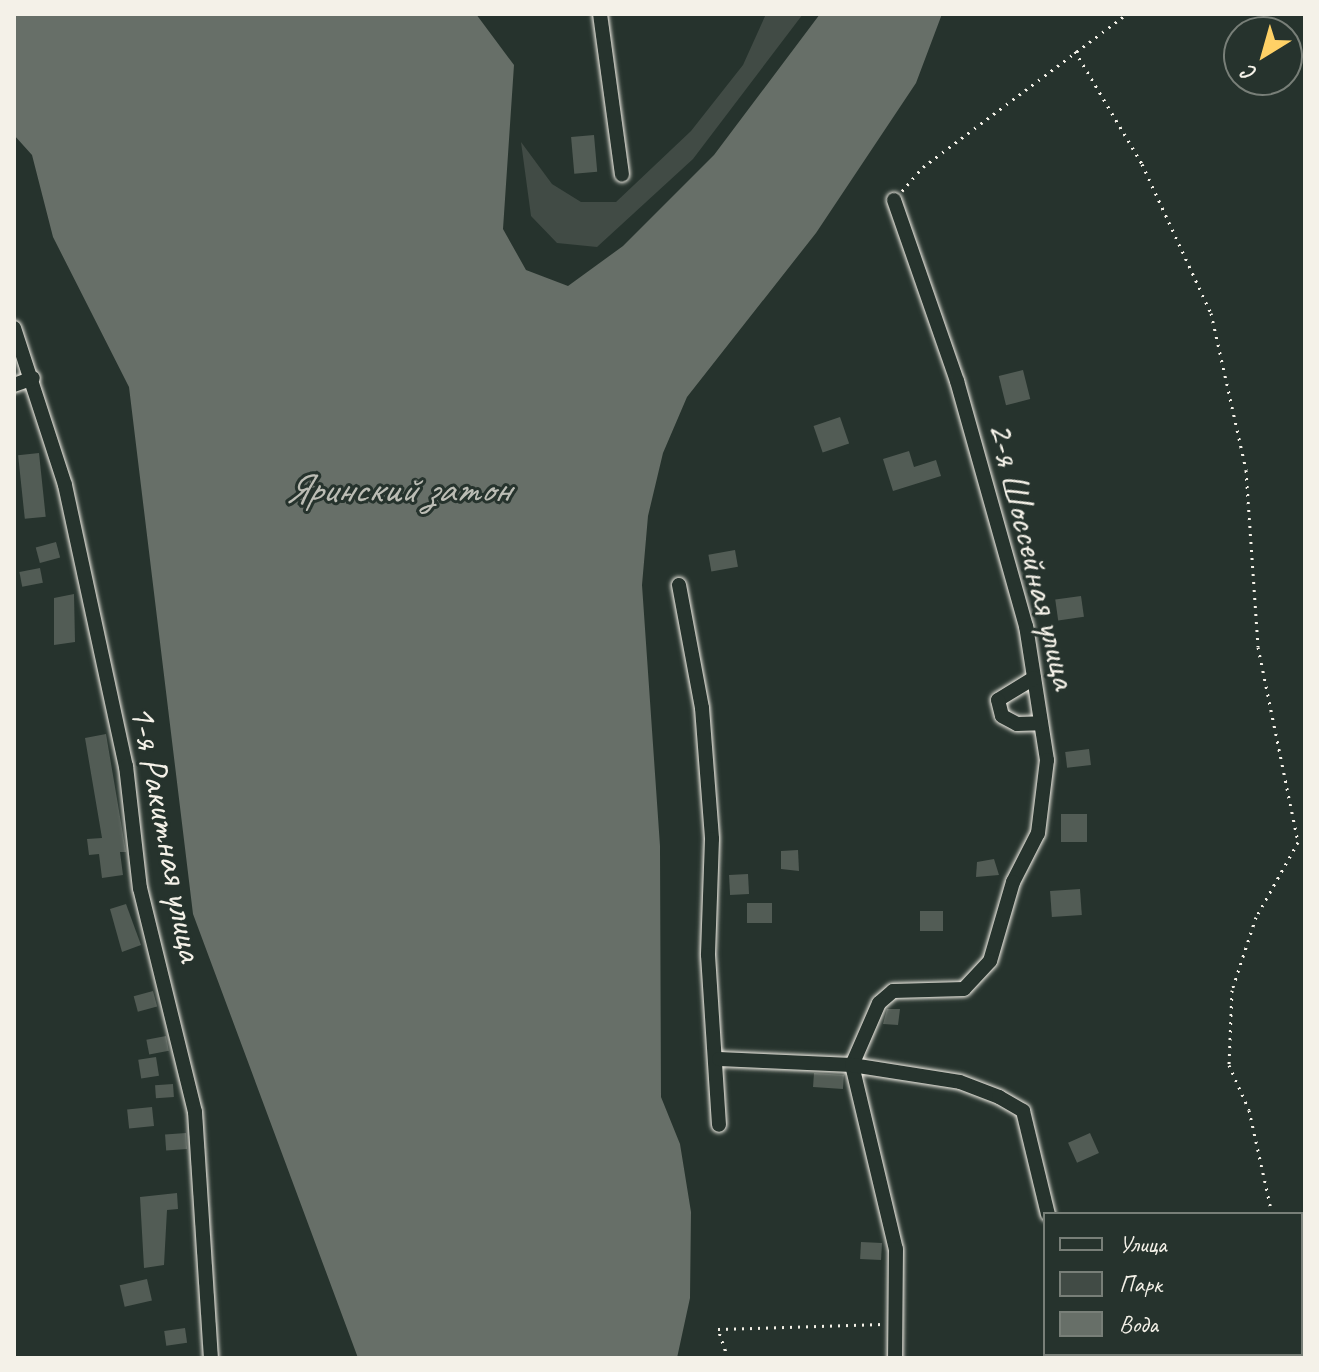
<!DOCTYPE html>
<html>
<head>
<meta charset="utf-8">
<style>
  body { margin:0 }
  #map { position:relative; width:1319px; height:1372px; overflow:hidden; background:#26332d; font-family:Caveat,sans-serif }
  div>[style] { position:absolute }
  .green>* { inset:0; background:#414b45 }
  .water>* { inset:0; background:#676f68 }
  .building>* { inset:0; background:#525c55; transform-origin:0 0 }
  .path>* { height:3px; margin-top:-1.5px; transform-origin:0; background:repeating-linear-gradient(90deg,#f4f1e8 0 2px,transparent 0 8px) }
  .roads { filter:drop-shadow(0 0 2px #f4f1e8) drop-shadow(0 0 2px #f4f1e8) }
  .minor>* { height:14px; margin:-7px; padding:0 7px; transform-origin:7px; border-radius:7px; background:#26332d }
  span { translate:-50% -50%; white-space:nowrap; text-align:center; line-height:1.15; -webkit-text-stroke:6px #26332d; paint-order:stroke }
  .street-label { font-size:38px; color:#f4f1e8 }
  .water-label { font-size:40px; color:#bcbdb5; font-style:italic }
  .frame { position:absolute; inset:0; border:16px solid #f4f1e8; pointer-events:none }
  .legend { position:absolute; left:1043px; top:1212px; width:260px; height:144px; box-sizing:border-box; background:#26332d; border:2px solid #787f78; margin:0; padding:10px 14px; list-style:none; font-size:24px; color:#f4f1e8 }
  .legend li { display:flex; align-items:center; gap:16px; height:40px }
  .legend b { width:40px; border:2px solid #787f78 }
  .north { position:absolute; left:1223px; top:16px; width:80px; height:80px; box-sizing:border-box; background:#26332d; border:2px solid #787f78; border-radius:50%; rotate:217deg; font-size:22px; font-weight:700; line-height:32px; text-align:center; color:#f4f1e8 }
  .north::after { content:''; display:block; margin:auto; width:28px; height:36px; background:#ffd166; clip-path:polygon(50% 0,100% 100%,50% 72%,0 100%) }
</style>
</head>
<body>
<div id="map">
  <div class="green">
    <div style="clip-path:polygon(766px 14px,803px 14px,693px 159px,597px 247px,557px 243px,531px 216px,521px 142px,552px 184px,581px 202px,616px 202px,691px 131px,743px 65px)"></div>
  </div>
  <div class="water">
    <div style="clip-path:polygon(14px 14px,476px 14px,514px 65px,503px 229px,526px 270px,568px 286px,623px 246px,714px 155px,820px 14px,942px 14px,916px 83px,816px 233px,687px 397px,663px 453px,648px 516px,642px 585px,660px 846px,661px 1097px,680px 1144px,691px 1212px,690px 1298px,677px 1358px,358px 1358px,193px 914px,129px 387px,53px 237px,32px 155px,14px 135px)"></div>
  </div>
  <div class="building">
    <div style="left:594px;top:135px;width:37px;height:23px;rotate:85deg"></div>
    <div style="left:1023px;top:370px;width:30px;height:25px;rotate:76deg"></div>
    <div style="left:840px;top:417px;width:28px;height:28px;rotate:71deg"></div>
    <div style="clip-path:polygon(909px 451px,914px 467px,936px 460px,941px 476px,893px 491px,883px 459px)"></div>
    <div style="left:39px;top:453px;width:64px;height:21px;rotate:84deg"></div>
    <div style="left:56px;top:542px;width:16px;height:21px;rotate:75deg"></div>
    <div style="left:735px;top:550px;width:17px;height:27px;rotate:80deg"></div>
    <div style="left:40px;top:568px;width:15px;height:21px;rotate:79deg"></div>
    <div style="clip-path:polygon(74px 594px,75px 642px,54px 645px,54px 598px)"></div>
    <div style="left:1081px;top:596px;width:21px;height:26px;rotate:82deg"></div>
    <div style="clip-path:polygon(106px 734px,126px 852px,120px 852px,123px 875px,102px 878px,99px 854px,89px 855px,87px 839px,102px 838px,85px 738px)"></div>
    <div style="left:1089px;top:749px;width:16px;height:24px;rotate:83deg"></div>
    <div style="left:1061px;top:814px;width:26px;height:28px"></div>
    <div style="clip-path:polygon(798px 850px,799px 871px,781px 869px,781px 851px)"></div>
    <div style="clip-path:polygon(994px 859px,999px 875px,976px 877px,977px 862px)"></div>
    <div style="left:748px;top:874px;width:20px;height:19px;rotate:87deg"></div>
    <div style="left:1080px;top:889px;width:26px;height:30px;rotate:86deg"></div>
    <div style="left:747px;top:903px;width:25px;height:20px"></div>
    <div style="clip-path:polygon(126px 904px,141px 945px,122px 952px,110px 909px)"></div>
    <div style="left:920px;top:911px;width:23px;height:20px"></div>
    <div style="left:153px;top:991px;width:16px;height:20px;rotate:75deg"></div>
    <div style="clip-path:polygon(887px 1009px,900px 1009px,898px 1025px,883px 1024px)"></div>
    <div style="left:166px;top:1036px;width:15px;height:20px;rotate:79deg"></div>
    <div style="left:156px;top:1057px;width:19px;height:18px;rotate:81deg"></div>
    <div style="left:814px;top:1073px;width:30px;height:14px;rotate:4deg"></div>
    <div style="left:173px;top:1084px;width:13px;height:18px;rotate:86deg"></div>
    <div style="left:152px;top:1107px;width:19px;height:25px;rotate:84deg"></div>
    <div style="left:186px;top:1133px;width:16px;height:21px;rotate:86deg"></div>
    <div style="left:1090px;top:1133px;width:22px;height:24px;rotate:66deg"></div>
    <div style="clip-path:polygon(177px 1193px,178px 1209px,167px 1210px,164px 1265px,144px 1268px,140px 1197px)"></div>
    <div style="left:861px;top:1242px;width:21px;height:17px;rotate:3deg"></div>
    <div style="left:147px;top:1279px;width:22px;height:28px;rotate:77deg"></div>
    <div style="left:185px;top:1328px;width:15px;height:21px;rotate:82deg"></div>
  </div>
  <div class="path">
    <div style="left:1075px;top:51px;width:131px;rotate:59.3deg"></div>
    <div style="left:1142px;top:164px;width:164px;rotate:65.2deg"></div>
    <div style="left:1211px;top:313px;width:161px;rotate:77.4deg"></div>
    <div style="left:1246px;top:470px;width:177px;rotate:86.1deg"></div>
    <div style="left:1258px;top:647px;width:199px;rotate:78.4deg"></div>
    <div style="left:1298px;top:842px;width:86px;rotate:119.2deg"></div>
    <div style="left:1256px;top:917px;width:77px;rotate:108.2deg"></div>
    <div style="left:1232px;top:990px;width:75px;rotate:92.3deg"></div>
    <div style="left:1229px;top:1065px;width:49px;rotate:66deg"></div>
    <div style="left:1249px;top:1110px;width:107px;rotate:77.5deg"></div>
    <div style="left:902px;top:191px;width:32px;rotate:-49deg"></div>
    <div style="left:923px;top:167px;width:255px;rotate:-36.9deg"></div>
    <div style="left:1301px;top:1279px;width:6px;rotate:51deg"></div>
    <div style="left:728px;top:1358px;width:31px;rotate:-109deg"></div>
    <div style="left:718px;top:1329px;width:165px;rotate:-1.7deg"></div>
  </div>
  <div class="roads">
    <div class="minor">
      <div style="left:600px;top:14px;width:162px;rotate:82.2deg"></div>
      <div style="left:894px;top:200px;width:192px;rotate:70.8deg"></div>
      <div style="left:957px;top:381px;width:255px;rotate:74.3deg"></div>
      <div style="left:1026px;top:626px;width:136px;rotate:81.1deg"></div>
      <div style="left:1047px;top:760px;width:74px;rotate:97deg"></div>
      <div style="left:1038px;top:833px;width:55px;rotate:117deg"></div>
      <div style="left:1013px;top:882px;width:82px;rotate:106.2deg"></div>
      <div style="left:990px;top:961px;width:38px;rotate:133deg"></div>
      <div style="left:964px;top:989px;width:71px;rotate:178.4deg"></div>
      <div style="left:893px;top:991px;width:18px;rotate:139deg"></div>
      <div style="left:879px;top:1003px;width:68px;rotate:113.5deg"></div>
      <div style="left:852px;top:1065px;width:189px;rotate:76.6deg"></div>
      <div style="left:896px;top:1249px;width:109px;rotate:90.5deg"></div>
      <div style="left:14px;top:328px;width:165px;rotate:72deg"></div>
      <div style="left:65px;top:485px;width:288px;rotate:77.8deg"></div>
      <div style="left:126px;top:766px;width:123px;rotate:83.5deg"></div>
      <div style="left:140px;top:888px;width:231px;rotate:76.2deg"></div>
      <div style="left:195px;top:1112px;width:247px;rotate:86.3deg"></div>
      <div style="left:14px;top:385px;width:20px;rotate:-20deg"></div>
      <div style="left:679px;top:585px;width:125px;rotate:79.4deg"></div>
      <div style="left:702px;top:708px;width:131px;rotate:85.6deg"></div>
      <div style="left:712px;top:839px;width:116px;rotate:92deg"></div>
      <div style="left:708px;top:955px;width:170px;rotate:86.3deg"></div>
      <div style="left:1034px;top:678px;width:42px;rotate:148.6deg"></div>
      <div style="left:998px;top:700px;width:16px;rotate:76deg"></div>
      <div style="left:1002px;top:716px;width:17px;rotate:28deg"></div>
      <div style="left:1017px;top:724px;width:24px;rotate:-2deg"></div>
      <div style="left:719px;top:1059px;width:133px;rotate:2.6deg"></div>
      <div style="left:852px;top:1065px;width:109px;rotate:8.9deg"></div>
      <div style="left:960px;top:1082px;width:42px;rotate:21deg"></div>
      <div style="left:999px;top:1097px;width:28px;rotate:30deg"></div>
      <div style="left:1023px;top:1111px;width:106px;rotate:76.4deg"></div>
      <div style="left:1112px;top:1354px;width:4px;rotate:76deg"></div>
      <div style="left:1299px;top:1358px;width:7px;rotate:-27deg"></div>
    </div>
  </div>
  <div class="street-label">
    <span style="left:1033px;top:555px;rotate:76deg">2-я Шоссейная улица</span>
    <span style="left:167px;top:833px;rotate:79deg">1-я Ракитная улица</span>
  </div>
  <div class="water-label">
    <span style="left:397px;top:489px">Яринский затон</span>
  </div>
  <div class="frame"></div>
  <ul class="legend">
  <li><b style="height:10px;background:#26332d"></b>Улица</li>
  <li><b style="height:22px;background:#414b45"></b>Парк</li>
  <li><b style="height:22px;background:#676f68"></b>Вода</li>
  </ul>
  <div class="north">С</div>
</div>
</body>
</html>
